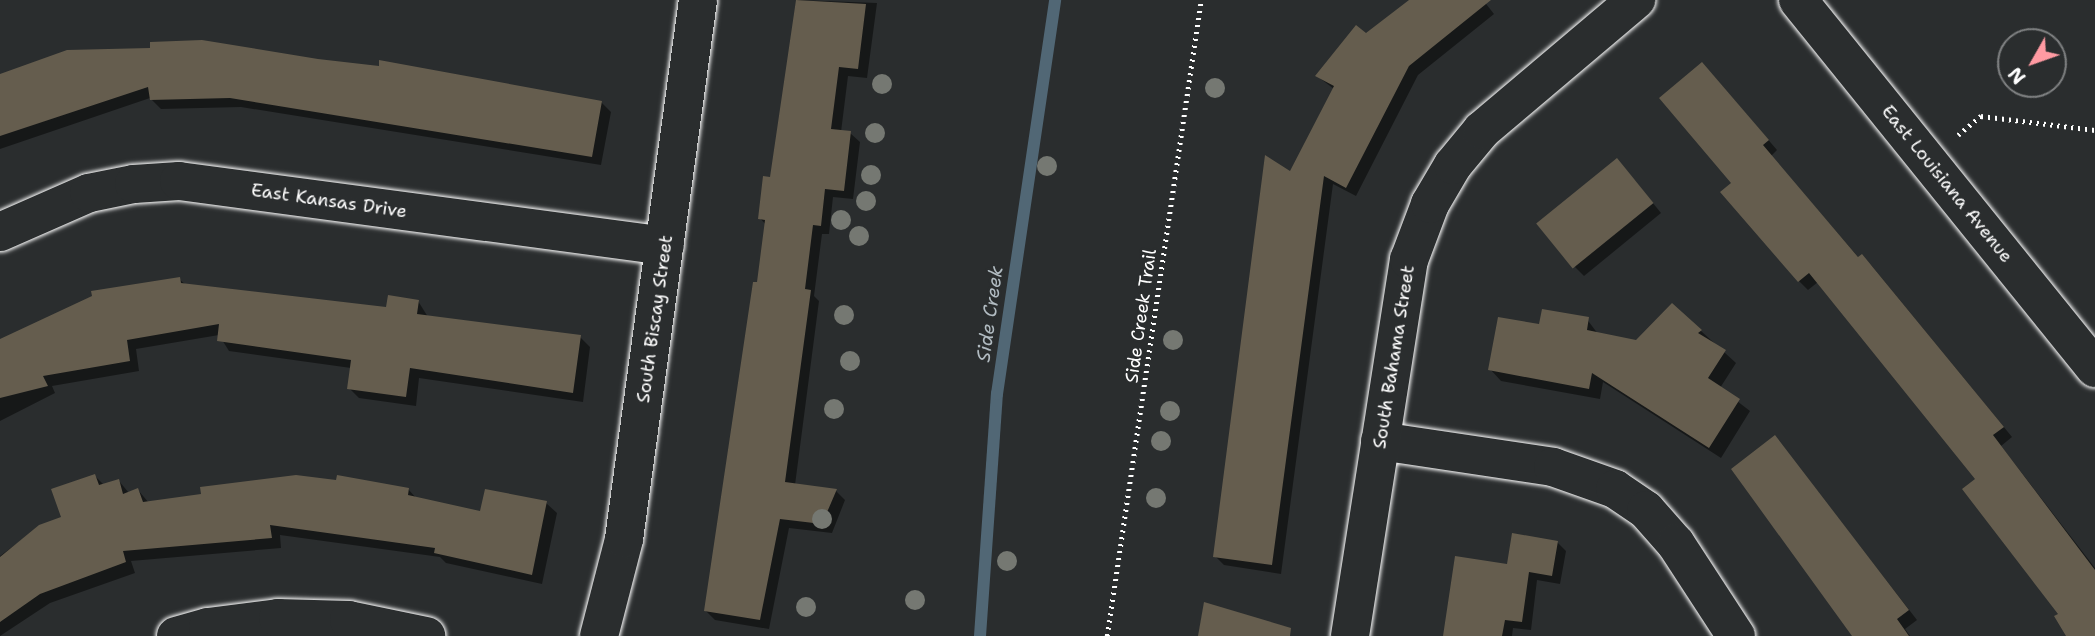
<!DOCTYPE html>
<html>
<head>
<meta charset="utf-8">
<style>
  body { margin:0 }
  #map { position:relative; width:2095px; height:636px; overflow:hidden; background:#2a2d2e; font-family:"Shantell Sans",sans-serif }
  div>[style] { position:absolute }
  .shadow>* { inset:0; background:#0007 }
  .stream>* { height:12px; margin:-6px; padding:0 6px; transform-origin:6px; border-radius:6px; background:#516775 }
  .building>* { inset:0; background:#655d4e; transform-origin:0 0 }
  .path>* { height:4.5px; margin-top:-2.25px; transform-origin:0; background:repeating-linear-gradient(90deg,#fff 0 2px,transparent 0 7px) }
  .roads { filter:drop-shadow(0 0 2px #fff) drop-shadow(0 0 2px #fff) }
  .minor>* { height:38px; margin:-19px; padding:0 19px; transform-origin:19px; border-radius:19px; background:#2a2d2e }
  .trees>* { width:20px; height:20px; margin:-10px; border-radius:50%; background:#757872 }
  span { translate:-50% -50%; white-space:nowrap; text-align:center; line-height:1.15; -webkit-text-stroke:5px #2a2d2e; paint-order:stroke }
  .street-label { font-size:18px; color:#fff }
  .water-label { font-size:19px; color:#b1bbc1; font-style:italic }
  .north { position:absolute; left:1997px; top:28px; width:70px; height:70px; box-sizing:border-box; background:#2a2d2e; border:2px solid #7f8182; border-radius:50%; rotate:230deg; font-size:19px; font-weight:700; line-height:28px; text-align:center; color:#fff }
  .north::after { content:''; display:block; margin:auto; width:24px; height:32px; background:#ff9aa2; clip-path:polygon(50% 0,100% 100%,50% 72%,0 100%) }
</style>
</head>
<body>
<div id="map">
  <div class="shadow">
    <div style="clip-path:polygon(798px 0,877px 3px,867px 78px,848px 76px,841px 132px,850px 133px,860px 142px,853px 199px,833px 197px,829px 234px,822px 234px,814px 296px,819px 301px,795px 485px,836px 491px,845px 500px,832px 533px,789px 528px,769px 629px,715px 620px,705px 610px,759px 284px,766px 225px,760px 218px,772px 179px)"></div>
    <div style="clip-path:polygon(1411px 0,1483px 0,1494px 14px,1418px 75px,1356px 196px,1333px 184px,1281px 574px,1224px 565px,1215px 556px,1291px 174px,1334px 89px,1317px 76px)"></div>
    <div style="clip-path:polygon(1711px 73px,1777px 150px,1771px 156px,1859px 258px,1871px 265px,2012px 437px,2001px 446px,2095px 568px,2095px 636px,2068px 636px,2061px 614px,1978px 479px,1818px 282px,1808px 290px,1799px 281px,1733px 183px)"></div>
    <div style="clip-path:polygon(0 80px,601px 102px,611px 112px,601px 165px,241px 107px,161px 109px,150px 98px,0 149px)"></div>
    <div style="clip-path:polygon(1626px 170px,1661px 213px,1584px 276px,1575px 267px)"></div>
    <div style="clip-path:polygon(179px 279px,186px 285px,388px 309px,418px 301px,428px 317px,580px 337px,590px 347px,583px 402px,419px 378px,416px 406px,359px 398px,349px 388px,351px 368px,229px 351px,219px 335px,136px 349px,139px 371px,52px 386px,55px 393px,0 421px,0 341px)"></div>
    <div style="clip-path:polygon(1586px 318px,1598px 334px,1636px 342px,1701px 331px,1736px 363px,1720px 388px,1750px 411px,1721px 458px,1603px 382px,1600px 399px,1501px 381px,1490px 369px,1540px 326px)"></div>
    <div style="clip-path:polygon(1775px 437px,1917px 620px,1905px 629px,1910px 636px,1855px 636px)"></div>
    <div style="clip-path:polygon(95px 476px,104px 485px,119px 481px,129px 493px,138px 490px,149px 503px,408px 489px,417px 499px,482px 513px,546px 503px,557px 513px,542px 584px,446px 563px,440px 557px,280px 535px,281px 548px,131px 561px,135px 573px,50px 603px,0 636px,0 556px,39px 527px,64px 518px)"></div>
    <div style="clip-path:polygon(1557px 542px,1566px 551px,1560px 584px,1537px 580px,1531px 630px,1513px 628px,1512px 636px,1445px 636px,1509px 566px)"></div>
  </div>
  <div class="stream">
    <div style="left:980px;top:636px;width:243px;rotate:-86deg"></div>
    <div style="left:997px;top:394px;width:398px;rotate:-81.6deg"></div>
  </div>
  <div class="building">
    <div style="clip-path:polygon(796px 0,866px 4px,858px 69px,839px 67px,831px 129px,851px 131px,844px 191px,825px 189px,821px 226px,813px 225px,805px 289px,811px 290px,785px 482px,837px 489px,822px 524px,780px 519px,760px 620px,704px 611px,753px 282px,757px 282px,765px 220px,758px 219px,763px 176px,770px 177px)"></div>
    <div style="clip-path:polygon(1409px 0,1491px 0,1409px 66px,1346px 188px,1324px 176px,1272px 565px,1213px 557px,1265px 155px,1290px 171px,1334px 86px,1315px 76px,1356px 25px,1366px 33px)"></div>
    <div style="clip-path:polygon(202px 40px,318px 59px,379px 66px,379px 60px,602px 101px,592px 157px,230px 98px,150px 100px,148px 87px,0 136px,0 74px,67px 50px,150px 48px,150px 42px)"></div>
    <div style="clip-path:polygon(1702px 62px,1769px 140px,1763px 145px,1858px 257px,1862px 254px,2004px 427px,1993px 435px,2095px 570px,2095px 636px,2066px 636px,2054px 616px,2058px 614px,1962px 489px,1975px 479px,1809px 273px,1798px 282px,1720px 192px,1731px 183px,1659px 98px)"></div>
    <div style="left:1617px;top:158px;width:58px;height:104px;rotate:51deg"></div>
    <div style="clip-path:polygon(180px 277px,181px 283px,386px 307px,388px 295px,419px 300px,417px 314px,581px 335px,573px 393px,410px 368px,406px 397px,347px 389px,351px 360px,217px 341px,219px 324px,127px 340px,130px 361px,43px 376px,48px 386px,0 398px,0 339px,92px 296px,91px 291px)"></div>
    <div style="clip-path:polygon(1672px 303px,1702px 330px,1698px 333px,1726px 350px,1708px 378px,1740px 399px,1709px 448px,1592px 373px,1589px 389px,1488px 370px,1498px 317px,1539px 324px,1542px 309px,1589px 317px,1587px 330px,1636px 340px)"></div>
    <div style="clip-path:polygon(1775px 435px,1909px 610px,1897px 619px,1909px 636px,1852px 636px,1731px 469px)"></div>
    <div style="clip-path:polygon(95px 474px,99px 485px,119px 479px,123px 494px,138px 488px,143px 502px,201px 494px,200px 487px,296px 475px,336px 480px,337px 475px,409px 488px,408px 495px,480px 511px,485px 489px,547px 501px,532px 575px,434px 553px,435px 548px,270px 525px,272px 538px,123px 551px,126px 562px,40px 594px,0 622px,0 557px,39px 525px,61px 517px,51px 489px)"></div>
    <div style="clip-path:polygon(1512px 533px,1558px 541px,1552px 576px,1529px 572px,1522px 622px,1505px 620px,1502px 636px,1443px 636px,1455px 556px,1507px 564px)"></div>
    <div style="clip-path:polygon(1204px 602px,1291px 628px,1290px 636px,1198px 636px)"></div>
  </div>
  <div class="path">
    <div style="left:1958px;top:135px;width:30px;rotate:-40deg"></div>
    <div style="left:1981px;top:116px;width:115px;rotate:7deg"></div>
    <div style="left:1107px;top:636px;width:643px;rotate:-81.59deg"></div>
  </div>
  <div class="roads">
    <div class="minor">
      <div style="left:1798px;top:0;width:473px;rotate:51.1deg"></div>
      <div style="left:0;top:232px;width:97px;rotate:-23.7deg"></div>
      <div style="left:89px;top:193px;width:46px;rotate:-11.3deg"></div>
      <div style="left:134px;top:184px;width:45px;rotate:-3.8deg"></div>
      <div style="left:179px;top:181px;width:490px;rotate:7.6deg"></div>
      <div style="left:1380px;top:441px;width:175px;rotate:8.5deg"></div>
      <div style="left:1553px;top:467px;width:66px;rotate:19.5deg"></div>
      <div style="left:1615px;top:489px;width:37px;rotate:34deg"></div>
      <div style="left:1646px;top:510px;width:45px;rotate:48.6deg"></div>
      <div style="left:1676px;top:544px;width:110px;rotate:56.9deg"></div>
      <div style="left:176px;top:636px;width:33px;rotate:-16deg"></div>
      <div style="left:208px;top:627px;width:71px;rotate:-7.3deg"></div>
      <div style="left:278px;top:618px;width:71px;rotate:1.6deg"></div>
      <div style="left:349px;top:620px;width:79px;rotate:11.7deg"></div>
      <div style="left:599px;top:636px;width:100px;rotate:-75.5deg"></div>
      <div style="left:624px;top:539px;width:544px;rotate:-82.18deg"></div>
      <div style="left:1350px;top:636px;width:381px;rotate:-81.1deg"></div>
      <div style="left:1409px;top:260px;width:60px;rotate:-69.4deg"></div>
      <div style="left:1430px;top:204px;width:45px;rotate:-59.5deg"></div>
      <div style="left:1453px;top:165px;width:45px;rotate:-50.4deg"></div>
      <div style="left:1482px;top:130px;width:202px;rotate:-40.2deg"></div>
    </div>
  </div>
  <div class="trees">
    <div style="left:882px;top:84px"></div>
    <div style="left:1215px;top:88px"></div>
    <div style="left:875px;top:133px"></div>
    <div style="left:1047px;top:166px"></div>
    <div style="left:871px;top:175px"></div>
    <div style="left:866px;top:201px"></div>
    <div style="left:841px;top:220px"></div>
    <div style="left:859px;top:236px"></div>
    <div style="left:844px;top:315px"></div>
    <div style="left:1173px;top:340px"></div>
    <div style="left:850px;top:361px"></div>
    <div style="left:834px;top:409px"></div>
    <div style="left:1170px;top:411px"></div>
    <div style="left:1161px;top:441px"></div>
    <div style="left:1156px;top:498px"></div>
    <div style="left:822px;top:519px"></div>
    <div style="left:1007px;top:561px"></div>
    <div style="left:915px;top:600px"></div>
    <div style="left:806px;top:607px"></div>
  </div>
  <div class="street-label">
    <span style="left:1947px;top:184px;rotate:51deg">East Louisiana Avenue</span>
    <span style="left:329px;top:201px;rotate:8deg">East Kansas Drive</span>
    <span style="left:1141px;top:316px;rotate:-82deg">Side Creek Trail</span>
    <span style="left:655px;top:319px;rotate:-82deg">South Biscay Street</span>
    <span style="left:1394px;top:357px;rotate:-81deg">South Bahama Street</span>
  </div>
  <div class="water-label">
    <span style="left:990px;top:314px;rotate:-82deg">Side Creek</span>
  </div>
  <div class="north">N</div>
</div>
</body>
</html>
